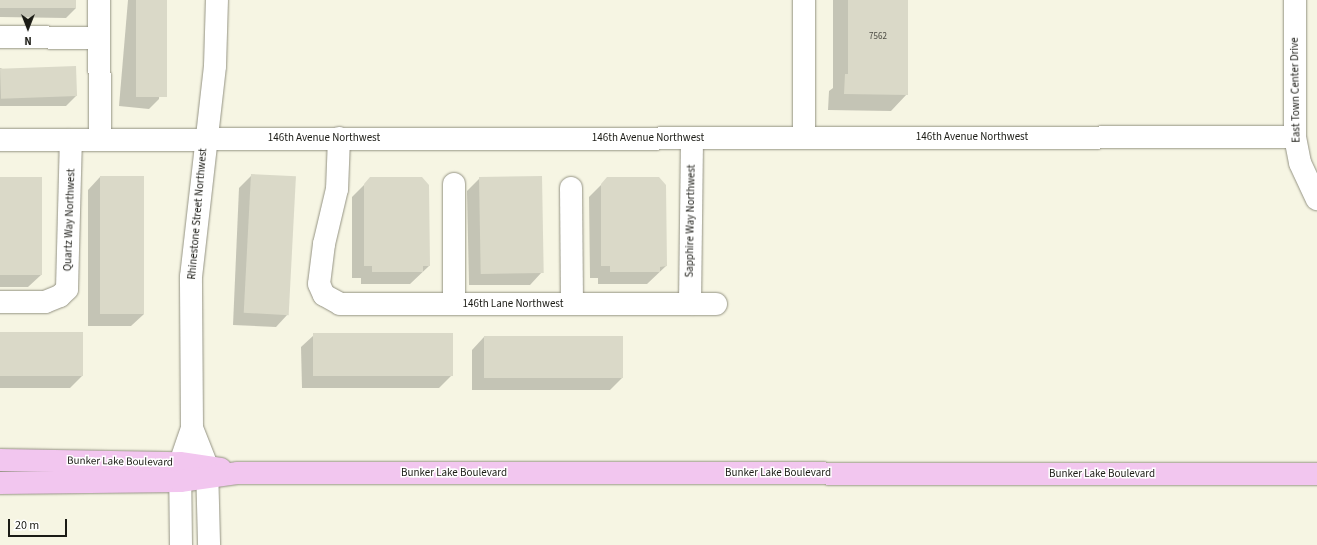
<!DOCTYPE html>
<html>
<head>
<meta charset="utf-8">
<style>
  body { margin:0 }
  #map { position:relative; width:1317px; height:545px; overflow:hidden; background:#f6f5e3; font-family:"Source Sans 3",sans-serif }
  div>[style] { position:absolute }
  .shadow>* { inset:0; background:#0003 }
  .building>* { inset:0; background:#dad9c8; transform-origin:0 0 }
  .roads { filter:drop-shadow(0 0 1px #949383) drop-shadow(0 0 1px #949383) }
  .minor>* { height:22px; margin:-11px; padding:0 11px; transform-origin:11px; border-radius:11px; background:#fff }
  .major>* { height:22px; margin:-11px; padding:0 11px; transform-origin:11px; border-radius:11px; background:#f2c6ef }
  span { translate:-50% -50%; white-space:nowrap; text-align:center; line-height:1.15; -webkit-text-stroke:3px #fff; paint-order:stroke }
  .number-label { font-size:9px; color:#4b4a42 }
  .number-label span { -webkit-text-stroke-width:0 }
  .street-label { font-size:11px; color:#1b1b15 }
  .north { position:absolute; left:8px; top:8px; width:40px; height:40px; -webkit-text-stroke:3px #fff; paint-order:stroke; rotate:180deg; font-size:11px; font-weight:700; line-height:16px; text-align:center; color:#1b1b15 }
  .north::after { content:''; display:block; margin:auto; width:14px; height:18px; background:#1b1b15; clip-path:polygon(50% 0,100% 100%,50% 72%,0 100%) }
  .scale { position:absolute; left:8px; top:519px; width:59px; height:18px; box-sizing:border-box; border:2px solid #1b1b15; border-top:0; padding-left:5px; font-size:12px; line-height:14px; white-space:nowrap; color:#1b1b15; -webkit-text-stroke:3px #fff; paint-order:stroke }
</style>
</head>
<body>
<div id="map">
  <div class="shadow">
    <div style="clip-path:polygon(0 0,75px 0,76px 8px,66px 18px,0 17px)"></div>
    <div style="clip-path:polygon(128px 0,166px 0,159px 99px,149px 109px,119px 106px)"></div>
    <div style="clip-path:polygon(833px 0,907px 0,907px 94px,891px 111px,828px 110px,829px 91px,833px 88px)"></div>
    <div style="clip-path:polygon(0 68px,76px 96px,66px 106px,0 106px)"></div>
    <div style="clip-path:polygon(252px 175px,288px 314px,276px 327px,233px 325px,239px 188px)"></div>
    <div style="clip-path:polygon(100px 177px,143px 177px,144px 314px,131px 326px,88px 326px,88px 190px)"></div>
    <div style="clip-path:polygon(0 178px,41px 178px,41px 275px,28px 287px,0 287px)"></div>
    <div style="clip-path:polygon(371px 178px,429px 266px,410px 284px,361px 284px,361px 278px,352px 278px,352px 197px)"></div>
    <div style="clip-path:polygon(480px 178px,542px 272px,530px 285px,469px 285px,467px 191px)"></div>
    <div style="clip-path:polygon(608px 178px,666px 266px,647px 284px,598px 284px,598px 278px,590px 278px,589px 197px)"></div>
    <div style="clip-path:polygon(0 334px,82px 376px,70px 388px,0 388px)"></div>
    <div style="clip-path:polygon(314px 335px,452px 375px,439px 388px,302px 388px,301px 347px)"></div>
    <div style="clip-path:polygon(484px 337px,622px 378px,610px 390px,472px 390px,472px 350px)"></div>
  </div>
  <div class="building">
    <div style="left:0;top:0;width:76px;height:8px"></div>
    <div style="left:136px;top:0;width:31px;height:97px"></div>
    <div style="clip-path:polygon(848px 0,908px 0,908px 95px,844px 94px,845px 74px,848px 74px)"></div>
    <div style="left:76px;top:66px;width:30px;height:76px;rotate:88deg"></div>
    <div style="left:251px;top:174px;width:45px;height:139px;rotate:3deg"></div>
    <div style="left:100px;top:176px;width:44px;height:138px"></div>
    <div style="left:542px;top:176px;width:97px;height:63px;rotate:89deg"></div>
    <div style="left:0;top:177px;width:42px;height:98px"></div>
    <div style="clip-path:polygon(370px 177px,422px 177px,429px 185px,430px 266px,423px 266px,423px 272px,372px 272px,372px 266px,364px 266px,364px 184px)"></div>
    <div style="clip-path:polygon(607px 177px,659px 177px,666px 185px,667px 266px,660px 267px,660px 272px,610px 272px,610px 266px,601px 266px,601px 184px)"></div>
    <div style="left:83px;top:332px;width:44px;height:83px;rotate:90deg"></div>
    <div style="left:453px;top:333px;width:43px;height:140px;rotate:90deg"></div>
    <div style="left:484px;top:336px;width:139px;height:42px"></div>
  </div>
  <div class="roads">
    <div class="minor">
      <div style="left:99px;top:0;width:140px;rotate:89.6deg"></div>
      <div style="left:1295px;top:0;width:137px;rotate:90deg"></div>
      <div style="left:1295px;top:137px;width:26px;rotate:79deg"></div>
      <div style="left:1300px;top:163px;width:40px;rotate:65deg"></div>
      <div style="left:0;top:37px;width:99px;rotate:0.6deg"></div>
      <div style="left:804px;top:137px;width:137px;rotate:-90deg"></div>
      <div style="left:339px;top:138px;width:51px;rotate:92.2deg"></div>
      <div style="left:337px;top:189px;width:57px;rotate:103.3deg"></div>
      <div style="left:324px;top:244px;width:40px;rotate:97.1deg"></div>
      <div style="left:319px;top:284px;width:12px;rotate:66deg"></div>
      <div style="left:324px;top:295px;width:18px;rotate:29deg"></div>
      <div style="left:340px;top:304px;width:376px"></div>
      <div style="left:0;top:140px;width:1295px;rotate:-0.13deg"></div>
      <div style="left:454px;top:184px;width:120px;rotate:90deg"></div>
      <div style="left:571px;top:188px;width:116px;rotate:89.5deg"></div>
      <div style="left:0;top:302px;width:45px"></div>
      <div style="left:45px;top:302px;width:16px;rotate:-22deg"></div>
      <div style="left:60px;top:296px;width:10px;rotate:-45deg"></div>
      <div style="left:67px;top:289px;width:149px;rotate:-88.5deg"></div>
      <div style="left:690px;top:304px;width:166px;rotate:-89.3deg"></div>
      <div style="left:192px;top:428px;width:41px;rotate:68.5deg"></div>
      <div style="left:207px;top:466px;width:79px;rotate:88.5deg"></div>
      <div style="left:181px;top:545px;width:82px;rotate:-90.7deg"></div>
      <div style="left:180px;top:463px;width:37px;rotate:-71deg"></div>
      <div style="left:192px;top:428px;width:151px;rotate:-90.4deg"></div>
      <div style="left:191px;top:277px;width:212px;rotate:-83.5deg"></div>
      <div style="left:215px;top:66px;width:66px;rotate:-88.3deg"></div>
    </div>
    <div class="major">
      <div style="left:0;top:460px;width:180px;rotate:1deg"></div>
      <div style="left:180px;top:463px;width:41px;rotate:8.3deg"></div>
      <div style="left:0;top:483px;width:180px;rotate:-0.6deg"></div>
      <div style="left:180px;top:481px;width:59px;rotate:-7.9deg"></div>
      <div style="left:238px;top:473px;width:1079px;rotate:0.05deg"></div>
    </div>
  </div>
  <div class="number-label">
    <span style="left:878px;top:37px">7562</span>
  </div>
  <div class="street-label">
    <span style="left:1296px;top:90px;rotate:-91deg">East Town Center Drive</span>
    <span style="left:972px;top:137px">146th Avenue Northwest</span>
    <span style="left:324px;top:138px">146th Avenue Northwest</span>
    <span style="left:648px;top:138px">146th Avenue Northwest</span>
    <span style="left:198px;top:214px;rotate:-85deg">Rhinestone Street Northwest</span>
    <span style="left:70px;top:220px;rotate:-88deg">Quartz Way Northwest</span>
    <span style="left:691px;top:221px;rotate:-89deg">Sapphire Way Northwest</span>
    <span style="left:513px;top:304px">146th Lane Northwest</span>
    <span style="left:120px;top:462px;rotate:1deg">Bunker Lake Boulevard</span>
    <span style="left:454px;top:473px">Bunker Lake Boulevard</span>
    <span style="left:778px;top:473px">Bunker Lake Boulevard</span>
    <span style="left:1102px;top:474px">Bunker Lake Boulevard</span>
  </div>
  <div class="north">N</div>
  <div class="scale">20 m</div>
</div>
</body>
</html>
